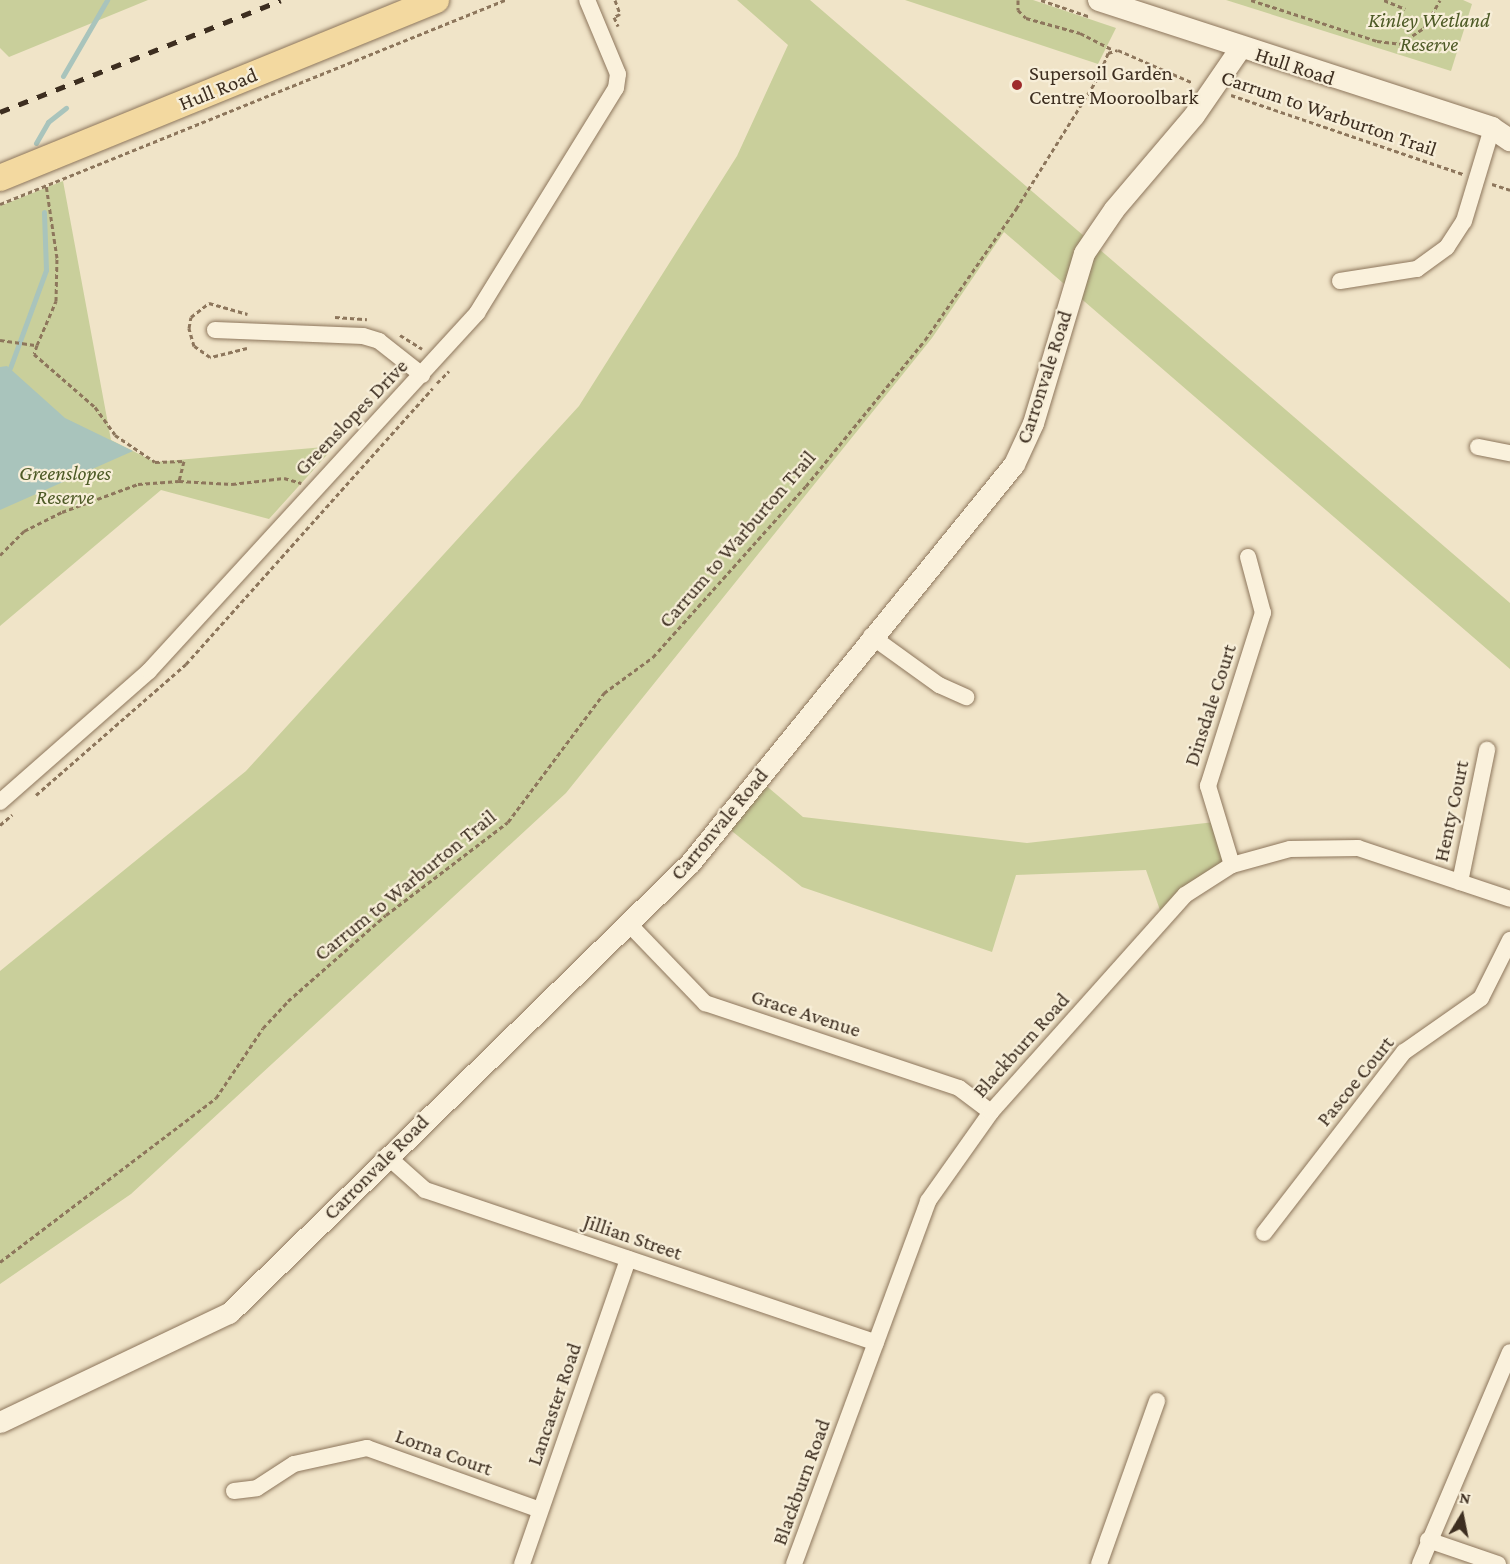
<!DOCTYPE html>
<html>
<head>
<meta charset="utf-8">
<style>
  body { margin:0 }
  #map { position:relative; width:1510px; height:1564px; overflow:hidden; background:#f0e4c8; font-family:"Crimson Pro",serif }
  div>[style] { position:absolute }
  .green>* { inset:0; background:#c9cf9b }
  .water>* { inset:0; background:#a9c4bc }
  .stream>* { height:5px; margin:-2.5px; padding:0 2.5px; transform-origin:2.5px; border-radius:2.5px; background:#a9c4bc }
  .path>* { height:3px; margin-top:-1.5px; transform-origin:0; background:repeating-linear-gradient(90deg,#8d765c 0 4.5px,transparent 0 7.5px) }
  .roads { filter:drop-shadow(0 0 2px #8d765c) drop-shadow(0 0 2px #8d765c) }
  .minor>* { height:16px; margin:-8px; padding:0 8px; transform-origin:8px; border-radius:8px; background:#faf1dc }
  .tertiary>* { height:21px; margin:-10.5px; padding:0 10.5px; transform-origin:10.5px; border-radius:10.5px; background:#faf1dc }
  .secondary>* { height:22px; margin:-11px; padding:0 11px; transform-origin:11px; border-radius:11px; background:#faf1dc }
  .primary>* { height:26px; margin:-13px; padding:0 13px; transform-origin:13px; border-radius:13px; background:#f3d9a0 }
  .rail>* { height:4.5px; margin-top:-2.25px; transform-origin:0; background:repeating-linear-gradient(90deg,#3d2e20 0 10px,transparent 0 20px) }
  .dots>* { width:16px; height:16px; translate:-50% -50%; box-sizing:border-box; border:3px solid #f7eed8; border-radius:50% }
  span { translate:-50% -50%; white-space:nowrap; text-align:center; line-height:1.15; -webkit-text-stroke:4.5px #f7eed8; paint-order:stroke }
  .park-label { font-size:21px; color:#4d5a26; font-style:italic }
  .street-label { font-size:21px; color:#3d2e20 }
  .poi-label { font-size:21px; color:#3d2e20 }
  .left { translate:0 -50%; text-align:left }
  .north { position:absolute; left:1432px; top:1486px; width:60px; height:60px; -webkit-text-stroke:4px #f7eed8; paint-order:stroke; rotate:10deg; font-size:16px; font-weight:700; line-height:24px; text-align:center; color:#3d2e20 }
  .north::after { content:''; display:block; margin:auto; width:21px; height:27px; background:#3d2e20; clip-path:polygon(50% 0,100% 100%,50% 72%,0 100%) }
</style>
</head>
<body>
<div id="map">
  <div class="green">
    <div style="clip-path:polygon(0 0,148px 0,9px 57px,0 48px)"></div>
    <div style="clip-path:polygon(737px 0,810px 0,1510px 603px,1510px 669px,1004px 232px,932px 338px,566px 793px,131px 1194px,0 1284px,0 971px,246px 771px,579px 406px,737px 156px,788px 45px)"></div>
    <div style="clip-path:polygon(905px 0,1033px 0,1116px 28px,1098px 64px)"></div>
    <div style="clip-path:polygon(1226px 0,1463px 0,1472px 4px,1451px 71px)"></div>
    <div style="clip-path:polygon(63px 181px,111px 440px,155px 462px,335px 446px,269px 519px,161px 490px,0 626px,0 206px)"></div>
    <div style="clip-path:polygon(763px 783px,803px 817px,1027px 843px,1215px 822px,1228px 864px,1161px 913px,1146px 870px,1016px 875px,992px 952px,802px 887px,728px 828px)"></div>
  </div>
  <div class="water">
    <div style="clip-path:polygon(7px 366px,65px 418px,133px 451px,0 510px,0 367px)"></div>
  </div>
  <div class="stream">
    <div style="left:63px;top:76px;width:88px;rotate:-59.9deg"></div>
    <div style="left:36px;top:143px;width:24px;rotate:-60deg"></div>
    <div style="left:48px;top:122px;width:23px;rotate:-38deg"></div>
    <div style="left:10px;top:368px;width:104px;rotate:-69.8deg"></div>
    <div style="left:46px;top:270px;width:58px;rotate:-92deg"></div>
  </div>
  <div class="path">
    <div style="left:615px;top:0;width:15px;rotate:70deg"></div>
    <div style="left:620px;top:14px;width:7px;rotate:153deg"></div>
    <div style="left:614px;top:17px;width:10px;rotate:66deg"></div>
    <div style="left:1018px;top:0;width:10px;rotate:90deg"></div>
    <div style="left:1018px;top:10px;width:11px;rotate:45deg"></div>
    <div style="left:1026px;top:18px;width:56px;rotate:15.5deg"></div>
    <div style="left:1080px;top:33px;width:37px;rotate:27deg"></div>
    <div style="left:1041px;top:0;width:50px;rotate:18.8deg"></div>
    <div style="left:1251px;top:0;width:133px;rotate:18deg"></div>
    <div style="left:1377px;top:41px;width:23px;rotate:7deg"></div>
    <div style="left:1400px;top:44px;width:29px;rotate:-34deg"></div>
    <div style="left:1424px;top:28px;width:32px;rotate:-60deg"></div>
    <div style="left:1384px;top:0;width:23px;rotate:23deg"></div>
    <div style="left:1231px;top:95px;width:245px;rotate:18.8deg"></div>
    <div style="left:1492px;top:184px;width:19px;rotate:18deg"></div>
    <div style="left:0;top:204px;width:545px;rotate:-22deg"></div>
    <div style="left:335px;top:317px;width:32px;rotate:4deg"></div>
    <div style="left:400px;top:335px;width:26px;rotate:32deg"></div>
    <div style="left:0;top:340px;width:37px;rotate:8deg"></div>
    <div style="left:37px;top:345px;width:9px;rotate:108deg"></div>
    <div style="left:34px;top:354px;width:81px;rotate:41deg"></div>
    <div style="left:95px;top:407px;width:34px;rotate:54deg"></div>
    <div style="left:115px;top:435px;width:48px;rotate:34deg"></div>
    <div style="left:155px;top:462px;width:29px;rotate:-2deg"></div>
    <div style="left:184px;top:461px;width:21px;rotate:104deg"></div>
    <div style="left:179px;top:481px;width:53px;rotate:3.2deg"></div>
    <div style="left:232px;top:484px;width:52px;rotate:-6.6deg"></div>
    <div style="left:284px;top:478px;width:18px;rotate:16deg"></div>
    <div style="left:37px;top:345px;width:48px;rotate:-66.6deg"></div>
    <div style="left:56px;top:301px;width:43px;rotate:-88.7deg"></div>
    <div style="left:57px;top:258px;width:75px;rotate:-98.5deg"></div>
    <div style="left:247px;top:348px;width:38px;rotate:166deg"></div>
    <div style="left:210px;top:357px;width:19px;rotate:-145deg"></div>
    <div style="left:194px;top:346px;width:19px;rotate:-106deg"></div>
    <div style="left:189px;top:328px;width:11px;rotate:-80deg"></div>
    <div style="left:191px;top:317px;width:23px;rotate:-38deg"></div>
    <div style="left:209px;top:303px;width:40px;rotate:16deg"></div>
    <div style="left:437px;top:383px;width:17px;rotate:-45deg"></div>
    <div style="left:0;top:555px;width:34px;rotate:-45deg"></div>
    <div style="left:24px;top:531px;width:42px;rotate:-26.6deg"></div>
    <div style="left:62px;top:512px;width:81px;rotate:-20.2deg"></div>
    <div style="left:138px;top:484px;width:41px;rotate:-4.2deg"></div>
    <div style="left:36px;top:795px;width:199px;rotate:-41.1deg"></div>
    <div style="left:186px;top:664px;width:370px;rotate:-48.2deg"></div>
    <div style="left:0;top:825px;width:16px;rotate:-40deg"></div>
    <div style="left:0;top:1262px;width:271px;rotate:-37.2deg"></div>
    <div style="left:216px;top:1098px;width:84px;rotate:-56.1deg"></div>
    <div style="left:263px;top:1028px;width:37px;rotate:-47deg"></div>
    <div style="left:288px;top:1001px;width:130px;rotate:-41.3deg"></div>
    <div style="left:386px;top:915px;width:153px;rotate:-37.3deg"></div>
    <div style="left:508px;top:822px;width:161px;rotate:-53.3deg"></div>
    <div style="left:604px;top:693px;width:61px;rotate:-36.3deg"></div>
    <div style="left:653px;top:657px;width:229px;rotate:-48.2deg"></div>
    <div style="left:806px;top:486px;width:188px;rotate:-50.8deg"></div>
    <div style="left:925px;top:340px;width:160px;rotate:-55.2deg"></div>
    <div style="left:1016px;top:209px;width:155px;rotate:-58deg"></div>
    <div style="left:1098px;top:78px;width:27px;rotate:-68deg"></div>
    <div style="left:1108px;top:53px;width:10px;rotate:-17deg"></div>
    <div style="left:1118px;top:50px;width:82px;rotate:23.7deg"></div>
  </div>
  <div class="roads">
    <div class="minor">
      <div style="left:1340px;top:281px;width:78px;rotate:-8.9deg"></div>
      <div style="left:1417px;top:269px;width:37px;rotate:-36deg"></div>
      <div style="left:1447px;top:247px;width:31px;rotate:-57deg"></div>
      <div style="left:1464px;top:221px;width:97px;rotate:-73.2deg"></div>
      <div style="left:215px;top:330px;width:148px;rotate:2.3deg"></div>
      <div style="left:363px;top:336px;width:17px;rotate:17deg"></div>
      <div style="left:379px;top:341px;width:55px;rotate:38.3deg"></div>
      <div style="left:1478px;top:447px;width:33px;rotate:11deg"></div>
      <div style="left:871px;top:636px;width:84px;rotate:35.8deg"></div>
      <div style="left:939px;top:685px;width:30px;rotate:24deg"></div>
      <div style="left:0;top:802px;width:198px;rotate:-41.3deg"></div>
      <div style="left:149px;top:671px;width:486px;rotate:-47.5deg"></div>
      <div style="left:477px;top:313px;width:264px;rotate:-58.3deg"></div>
      <div style="left:616px;top:88px;width:14px;rotate:-82deg"></div>
      <div style="left:618px;top:74px;width:80px;rotate:-112.7deg"></div>
      <div style="left:1232px;top:865px;width:83px;rotate:-106.9deg"></div>
      <div style="left:1208px;top:786px;width:182px;rotate:-72.4deg"></div>
      <div style="left:1263px;top:613px;width:58px;rotate:-105deg"></div>
      <div style="left:1460px;top:882px;width:135px;rotate:-78.4deg"></div>
      <div style="left:629px;top:924px;width:110px;rotate:46.1deg"></div>
      <div style="left:705px;top:1003px;width:268px;rotate:18.5deg"></div>
      <div style="left:959px;top:1088px;width:40px;rotate:37deg"></div>
      <div style="left:387px;top:1156px;width:51px;rotate:41.8deg"></div>
      <div style="left:425px;top:1190px;width:476px;rotate:18.7deg"></div>
      <div style="left:1264px;top:1233px;width:229px;rotate:-52.3deg"></div>
      <div style="left:1404px;top:1052px;width:94px;rotate:-35deg"></div>
      <div style="left:1481px;top:998px;width:65px;rotate:-63.4deg"></div>
      <div style="left:234px;top:1491px;width:23px;rotate:-7deg"></div>
      <div style="left:257px;top:1488px;width:44px;rotate:-33deg"></div>
      <div style="left:294px;top:1464px;width:75px;rotate:-12.4deg"></div>
      <div style="left:367px;top:1448px;width:184px;rotate:19.7deg"></div>
      <div style="left:1428px;top:1540px;width:74px;rotate:18.9deg"></div>
      <div style="left:522px;top:1564px;width:323px;rotate:-70.8deg"></div>
      <div style="left:794px;top:1564px;width:387px;rotate:-69.7deg"></div>
      <div style="left:928px;top:1201px;width:109px;rotate:-54.7deg"></div>
      <div style="left:991px;top:1112px;width:291px;rotate:-48.2deg"></div>
      <div style="left:1185px;top:895px;width:56px;rotate:-32.6deg"></div>
      <div style="left:1232px;top:865px;width:60px;rotate:-15.4deg"></div>
      <div style="left:1290px;top:849px;width:68px;rotate:-0.8deg"></div>
      <div style="left:1358px;top:848px;width:160px;rotate:18.5deg"></div>
      <div style="left:1099px;top:1564px;width:173px;rotate:-70.4deg"></div>
      <div style="left:1420px;top:1564px;width:230px;rotate:-67deg"></div>
    </div>
    <div class="tertiary">
      <div style="left:0;top:1422px;width:254px;rotate:-25.5deg"></div>
      <div style="left:229px;top:1313px;width:644px;rotate:-44.31deg"></div>
      <div style="left:690px;top:863px;width:514px;rotate:-50.92deg"></div>
      <div style="left:1014px;top:464px;width:45px;rotate:-65.1deg"></div>
      <div style="left:1033px;top:423px;width:177px;rotate:-73.3deg"></div>
      <div style="left:1084px;top:253px;width:53px;rotate:-55.7deg"></div>
      <div style="left:1114px;top:209px;width:123px;rotate:-49.6deg"></div>
      <div style="left:1194px;top:115px;width:81px;rotate:-55.5deg"></div>
    </div>
    <div class="secondary">
      <div style="left:1099px;top:0;width:413px;rotate:18deg"></div>
      <div style="left:1492px;top:128px;width:22px;rotate:34deg"></div>
    </div>
    <div class="primary">
      <div style="left:0;top:178px;width:471px;rotate:-22.2deg"></div>
    </div>
  </div>
  <div class="rail">
    <div style="left:0;top:112px;width:302px;rotate:-21.7deg"></div>
  </div>
  <div class="dots">
    <div style="left:1017px;top:85px;background:#9e2a2b"></div>
  </div>
  <div class="park-label">
    <span style="left:1429px;top:32px">Kinley Wetland<br>Reserve</span>
    <span style="left:65px;top:485px">Greenslopes<br>Reserve</span>
  </div>
  <div class="street-label">
    <span style="left:1295px;top:66px;rotate:18deg">Hull Road</span>
    <span style="left:218px;top:89px;rotate:-22deg">Hull Road</span>
    <span style="left:1329px;top:113px;rotate:19deg">Carrum to Warburton Trail</span>
    <span style="left:1044px;top:377px;rotate:-72deg">Carronvale Road</span>
    <span style="left:351px;top:417px;rotate:-46deg">Greenslopes Drive</span>
    <span style="left:737px;top:539px;rotate:-49deg">Carrum to Warburton Trail</span>
    <span style="left:1210px;top:705px;rotate:-72deg">Dinsdale Court</span>
    <span style="left:1451px;top:811px;rotate:-78deg">Henty Court</span>
    <span style="left:719px;top:824px;rotate:-50deg">Carronvale Road</span>
    <span style="left:405px;top:885px;rotate:-39deg">Carrum to Warburton Trail</span>
    <span style="left:806px;top:1013px;rotate:18deg">Grace Avenue</span>
    <span style="left:1021px;top:1045px;rotate:-48deg">Blackburn Road</span>
    <span style="left:1355px;top:1081px;rotate:-51deg">Pascoe Court</span>
    <span style="left:376px;top:1167px;rotate:-45deg">Carronvale Road</span>
    <span style="left:633px;top:1237px;rotate:19deg">Jillian Street</span>
    <span style="left:554px;top:1404px;rotate:-71deg">Lancaster Road</span>
    <span style="left:444px;top:1452px;rotate:20deg">Lorna Court</span>
    <span style="left:801px;top:1482px;rotate:-70deg">Blackburn Road</span>
  </div>
  <div class="poi-label">
    <span class="left" style="left:1029px;top:85px">Supersoil Garden<br>Centre Mooroolbark</span>
  </div>
  <div class="north">N</div>
</div>
</body>
</html>
